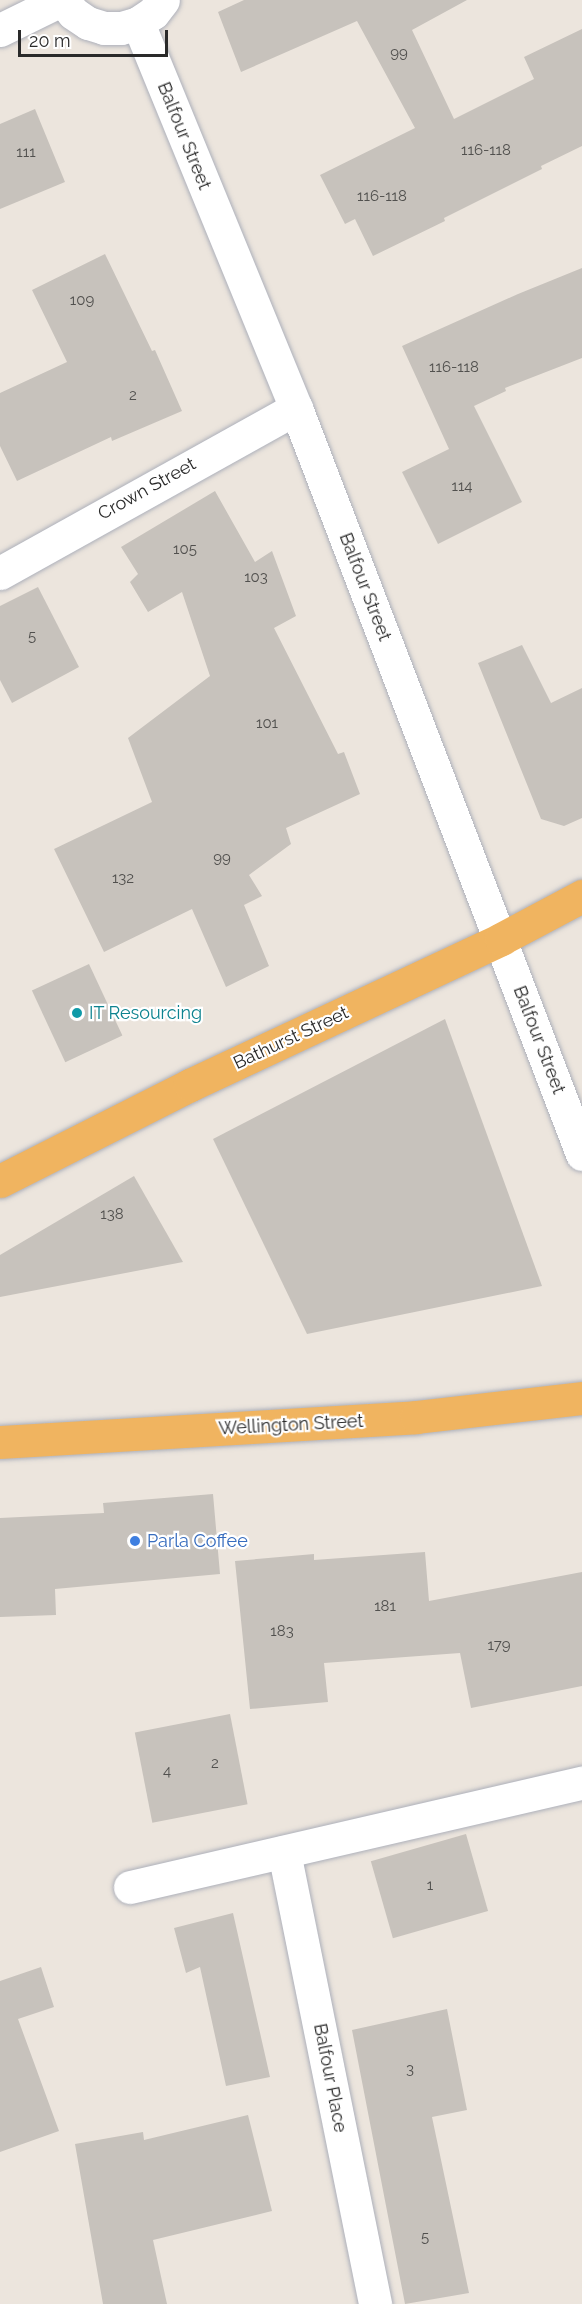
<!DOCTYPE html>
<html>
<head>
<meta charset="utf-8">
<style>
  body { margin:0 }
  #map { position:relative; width:582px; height:2304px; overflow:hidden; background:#ece5dd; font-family:Raleway,sans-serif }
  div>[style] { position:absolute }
  .building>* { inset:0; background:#c7c2bc; transform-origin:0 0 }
  .roads { filter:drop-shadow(0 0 2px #adb0ba) drop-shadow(0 0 2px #adb0ba) }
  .minor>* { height:33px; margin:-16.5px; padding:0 16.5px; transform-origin:16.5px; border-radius:16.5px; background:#fff }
  .trunk>* { height:33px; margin:-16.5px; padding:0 16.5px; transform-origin:16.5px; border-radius:16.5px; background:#f0b460 }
  .dots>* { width:16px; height:16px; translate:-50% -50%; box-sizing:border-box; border:3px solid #fff; border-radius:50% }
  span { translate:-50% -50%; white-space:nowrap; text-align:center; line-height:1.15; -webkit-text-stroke:4.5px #fff; paint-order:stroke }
  .number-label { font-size:15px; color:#51504e }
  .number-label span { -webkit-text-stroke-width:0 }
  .street-label { font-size:18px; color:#2a2a2a }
  .culture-label { font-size:18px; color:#0d838f }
  .left { translate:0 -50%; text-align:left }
  .shop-label { font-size:18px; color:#366cbe }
  .scale { position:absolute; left:18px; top:30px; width:150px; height:27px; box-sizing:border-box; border:3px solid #2a2a2a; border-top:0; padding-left:8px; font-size:18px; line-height:21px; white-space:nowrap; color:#2a2a2a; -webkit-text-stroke:4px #fff; paint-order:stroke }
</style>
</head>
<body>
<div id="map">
  <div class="building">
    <div style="clip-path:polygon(244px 0,467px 0,412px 30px,454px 119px,534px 79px,524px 57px,582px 29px,582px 146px,541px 166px,542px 169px,444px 218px,445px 221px,373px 256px,355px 219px,345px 224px,320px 175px,415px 128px,357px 21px,241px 72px,218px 12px)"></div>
    <div style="clip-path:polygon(35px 109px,65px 182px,0 209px,0 124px)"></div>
    <div style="clip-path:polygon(105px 254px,152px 351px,155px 350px,182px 411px,112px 441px,111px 437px,17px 481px,0 446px,0 393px,67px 362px,32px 290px)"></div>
    <div style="clip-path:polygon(582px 268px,582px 358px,505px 388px,506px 391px,474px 406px,522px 502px,438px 544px,402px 472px,449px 449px,402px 346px,518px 294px)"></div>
    <div style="clip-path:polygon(215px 491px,255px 562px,272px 551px,296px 616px,274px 628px,338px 754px,344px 752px,360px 794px,286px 828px,291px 844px,249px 875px,262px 896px,244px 905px,269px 966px,226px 987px,192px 909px,104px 952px,54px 849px,152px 802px,128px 738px,210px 676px,182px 592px,148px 612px,130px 582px,138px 574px,121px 547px)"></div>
    <div style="clip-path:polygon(38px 587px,79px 667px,12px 703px,0 680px,0 606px)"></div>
    <div style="clip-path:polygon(522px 645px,551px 703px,582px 688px,582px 818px,564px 826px,541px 819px,478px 663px)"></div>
    <div style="left:89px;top:964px;width:79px;height:63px;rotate:65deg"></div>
    <div style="clip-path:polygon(445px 1019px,542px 1286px,307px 1334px,213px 1139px)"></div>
    <div style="clip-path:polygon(134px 1176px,183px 1262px,0 1297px,0 1255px)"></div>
    <div style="clip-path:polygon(213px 1494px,220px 1574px,55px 1589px,56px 1615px,0 1617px,0 1518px,104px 1513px,103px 1503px)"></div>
    <div style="clip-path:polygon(425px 1552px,429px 1601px,582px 1572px,582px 1686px,471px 1708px,460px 1653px,324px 1663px,328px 1702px,250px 1709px,235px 1561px,314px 1554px,314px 1560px)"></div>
    <div style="left:230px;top:1714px;width:92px;height:97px;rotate:79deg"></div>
    <div style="left:466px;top:1834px;width:80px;height:99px;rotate:74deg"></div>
    <div style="clip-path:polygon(233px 1913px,270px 2077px,226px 2086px,200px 1967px,186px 1973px,174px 1928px)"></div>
    <div style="clip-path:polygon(41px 1967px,54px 2007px,18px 2019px,59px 2131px,0 2152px,0 1981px)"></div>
    <div style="clip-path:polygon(447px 2009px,467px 2110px,432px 2117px,469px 2293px,405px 2304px,352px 2030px)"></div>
    <div style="clip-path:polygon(248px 2115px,272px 2211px,153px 2240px,167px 2304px,103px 2304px,75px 2144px,143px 2132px,144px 2140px)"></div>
  </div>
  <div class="roads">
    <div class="minor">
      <div style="left:63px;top:0;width:16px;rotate:52deg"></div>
      <div style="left:73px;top:13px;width:18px;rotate:34deg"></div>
      <div style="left:88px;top:23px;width:17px;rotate:17deg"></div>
      <div style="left:104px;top:28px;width:17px"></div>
      <div style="left:121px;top:28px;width:18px;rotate:-16deg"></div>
      <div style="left:138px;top:23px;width:18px;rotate:-34deg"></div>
      <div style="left:153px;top:13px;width:16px;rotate:-52deg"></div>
      <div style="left:138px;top:23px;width:416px;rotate:67.7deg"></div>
      <div style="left:296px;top:408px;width:799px;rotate:69.02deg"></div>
      <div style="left:0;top:30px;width:68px;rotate:-26.2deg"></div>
      <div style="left:0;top:573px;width:339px;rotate:-29.1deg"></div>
      <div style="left:284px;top:1852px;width:461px;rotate:78.6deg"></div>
      <div style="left:130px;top:1887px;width:464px;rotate:-13deg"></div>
    </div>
    <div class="trunk">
      <div style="left:0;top:1181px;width:213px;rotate:-26.8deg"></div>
      <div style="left:190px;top:1085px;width:344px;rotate:-25.1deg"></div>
      <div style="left:501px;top:939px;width:92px;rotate:-28deg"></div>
      <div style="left:0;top:1442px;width:417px;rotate:-3.4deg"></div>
      <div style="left:416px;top:1417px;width:167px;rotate:-6.5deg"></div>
    </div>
  </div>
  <div class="dots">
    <div style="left:77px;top:1013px;background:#0f9aa8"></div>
    <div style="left:135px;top:1541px;background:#3f7fe0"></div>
  </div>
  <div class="number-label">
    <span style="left:399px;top:54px">99</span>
    <span style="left:486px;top:151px">116-118</span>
    <span style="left:26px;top:153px">111</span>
    <span style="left:382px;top:197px">116-118</span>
    <span style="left:82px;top:301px">109</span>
    <span style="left:454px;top:368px">116-118</span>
    <span style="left:133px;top:396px">2</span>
    <span style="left:462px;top:487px">114</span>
    <span style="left:185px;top:550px">105</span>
    <span style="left:256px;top:578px">103</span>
    <span style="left:32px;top:637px">5</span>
    <span style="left:267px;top:724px">101</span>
    <span style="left:222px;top:859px">99</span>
    <span style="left:123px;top:879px">132</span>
    <span style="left:112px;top:1215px">138</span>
    <span style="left:385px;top:1607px">181</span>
    <span style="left:282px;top:1632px">183</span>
    <span style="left:499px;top:1646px">179</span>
    <span style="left:215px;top:1764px">2</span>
    <span style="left:167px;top:1772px">4</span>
    <span style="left:430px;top:1886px">1</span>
    <span style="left:410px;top:2070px">3</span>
    <span style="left:425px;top:2238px">5</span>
  </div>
  <div class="street-label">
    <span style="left:184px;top:136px;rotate:68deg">Balfour Street</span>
    <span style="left:147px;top:489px;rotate:-29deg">Crown Street</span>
    <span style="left:365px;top:587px;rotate:69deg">Balfour Street</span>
    <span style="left:291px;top:1038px;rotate:-25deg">Bathurst Street</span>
    <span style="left:539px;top:1040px;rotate:69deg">Balfour Street</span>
    <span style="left:291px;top:1425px;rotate:-3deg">Wellington Street</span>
    <span style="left:330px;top:2078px;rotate:79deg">Balfour Place</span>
  </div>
  <div class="culture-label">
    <span class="left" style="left:89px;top:1013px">IT Resourcing</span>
  </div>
  <div class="shop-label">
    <span class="left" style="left:147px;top:1541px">Parla Coffee</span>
  </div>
  <div class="scale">20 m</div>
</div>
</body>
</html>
